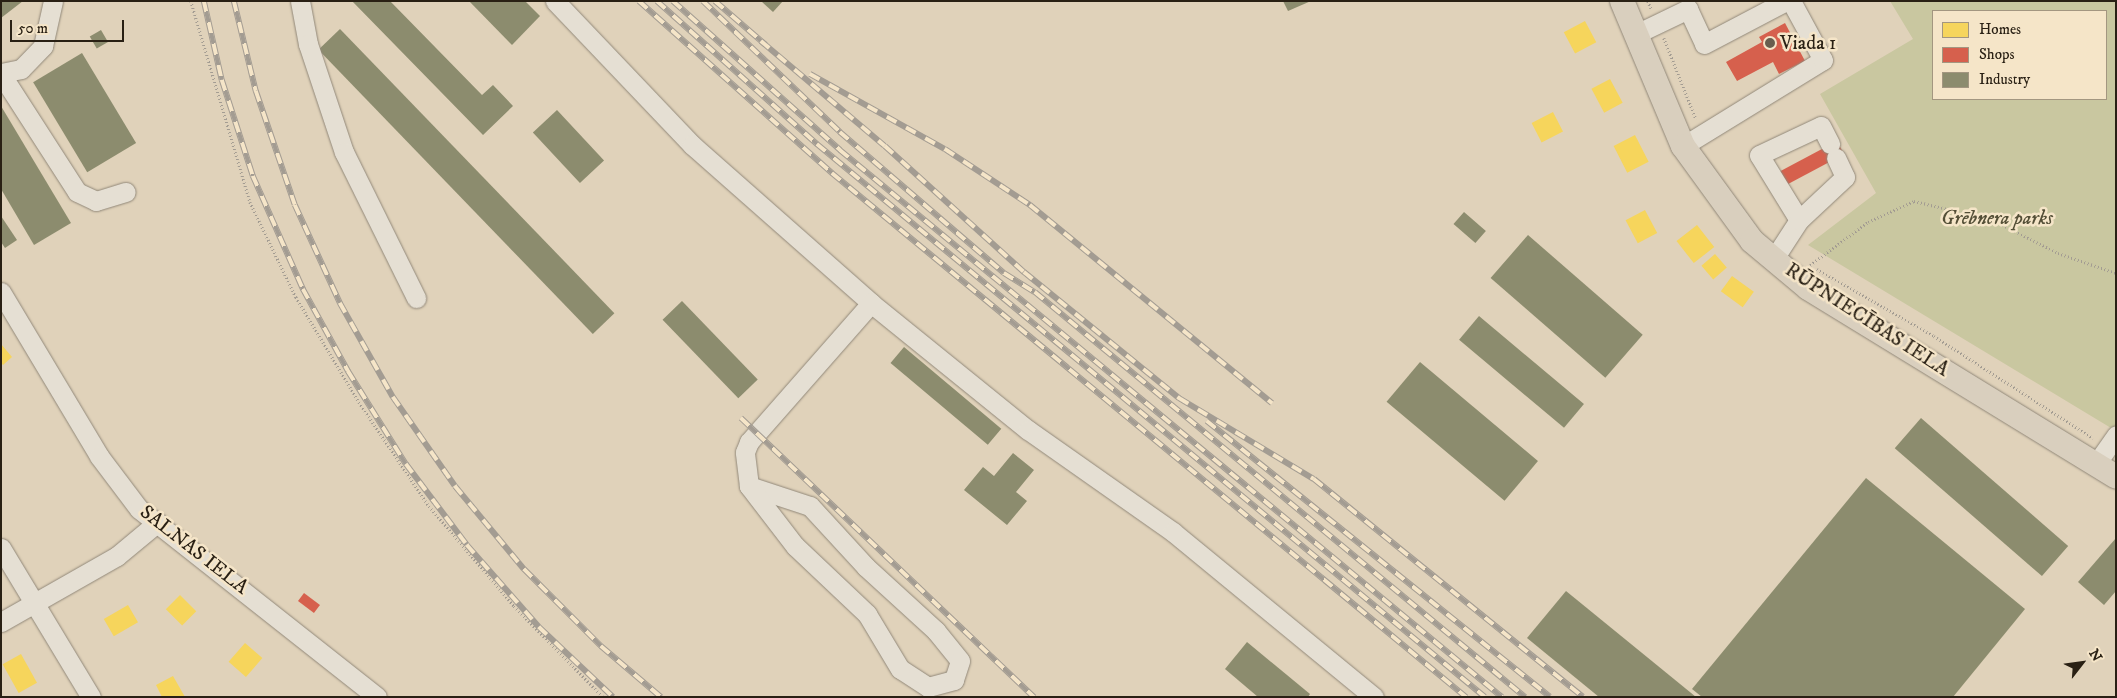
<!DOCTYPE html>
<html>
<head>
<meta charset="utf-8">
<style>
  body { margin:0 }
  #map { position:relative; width:2117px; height:698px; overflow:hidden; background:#e0d2ba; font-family:"IM FELL DW Pica",serif }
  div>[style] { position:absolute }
  .green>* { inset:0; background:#c9c7a0 }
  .homes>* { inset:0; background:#f6d55c; transform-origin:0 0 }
  .shops>* { inset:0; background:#d6604d; transform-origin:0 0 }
  .industry>* { inset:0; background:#8c8c6e; transform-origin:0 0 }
  .path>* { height:2.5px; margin-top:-1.25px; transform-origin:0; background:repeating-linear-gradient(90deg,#a39c92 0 1px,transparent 0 3.5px) }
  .roads { filter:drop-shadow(0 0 1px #918879) drop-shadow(0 0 1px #918879) }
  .minor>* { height:19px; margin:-9.5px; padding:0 9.5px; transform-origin:9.5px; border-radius:9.5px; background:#e5dfd3 }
  .major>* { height:24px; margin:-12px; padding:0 12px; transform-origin:12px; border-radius:12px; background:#d9cfbe }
  .rail>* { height:5.5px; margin-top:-2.75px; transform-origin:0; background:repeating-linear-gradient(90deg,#f5e5c8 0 11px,#a39c92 0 22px); box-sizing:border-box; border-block:1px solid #a39c92 }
  .dots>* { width:14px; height:14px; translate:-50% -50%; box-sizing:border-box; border:2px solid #f5e5c8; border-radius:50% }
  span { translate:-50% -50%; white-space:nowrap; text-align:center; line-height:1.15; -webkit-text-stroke:5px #f5e5c8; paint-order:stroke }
  .poi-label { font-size:20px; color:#292014 }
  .left { translate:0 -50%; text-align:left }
  .park-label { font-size:20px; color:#544f37; font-style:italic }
  .street-label { font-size:20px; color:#292014 }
  .frame { position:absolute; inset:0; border:2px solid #292014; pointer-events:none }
  .legend { position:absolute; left:1932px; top:10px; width:175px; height:90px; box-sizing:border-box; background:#f5e5c8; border:1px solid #a39680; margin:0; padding:6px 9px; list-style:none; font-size:15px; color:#292014 }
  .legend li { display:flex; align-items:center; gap:10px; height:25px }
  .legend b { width:25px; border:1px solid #a39680 }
  .north { position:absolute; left:2057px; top:638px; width:50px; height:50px; -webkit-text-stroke:4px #f5e5c8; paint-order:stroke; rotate:60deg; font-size:14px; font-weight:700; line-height:20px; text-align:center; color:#292014 }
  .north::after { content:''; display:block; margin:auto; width:18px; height:22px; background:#292014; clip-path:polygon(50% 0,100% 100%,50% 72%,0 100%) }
  .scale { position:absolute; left:10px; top:20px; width:114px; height:22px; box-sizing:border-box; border:2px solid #292014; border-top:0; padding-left:6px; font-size:15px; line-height:18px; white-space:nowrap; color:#292014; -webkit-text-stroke:4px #f5e5c8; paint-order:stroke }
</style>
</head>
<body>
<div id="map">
  <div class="green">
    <div style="clip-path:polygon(evenodd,1890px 1px,2116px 1px,2116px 431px,1808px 245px,1876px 193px,1820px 94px,1913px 39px,1890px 1px,1933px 11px,2106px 11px,2106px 99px,1933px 99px,1933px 11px)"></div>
  </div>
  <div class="homes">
    <div style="left:1585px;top:21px;width:24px;height:24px;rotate:62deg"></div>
    <div style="left:1610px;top:79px;width:27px;height:21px;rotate:62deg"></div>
    <div style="left:1553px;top:112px;width:22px;height:24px;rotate:63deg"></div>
    <div style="left:1635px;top:135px;width:30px;height:24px;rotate:63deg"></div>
    <div style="left:1645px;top:210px;width:26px;height:22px;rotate:62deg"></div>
    <div style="left:1697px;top:225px;width:28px;height:26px;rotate:52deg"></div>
    <div style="left:1715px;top:254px;width:18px;height:18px;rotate:49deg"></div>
    <div style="left:1732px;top:276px;width:27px;height:19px;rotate:36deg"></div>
    <div style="clip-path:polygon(1px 344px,12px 357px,3px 365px,1px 363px)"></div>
    <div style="left:180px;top:595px;width:23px;height:20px;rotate:45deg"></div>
    <div style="left:128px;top:605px;width:20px;height:28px;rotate:60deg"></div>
    <div style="left:245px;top:643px;width:23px;height:25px;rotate:41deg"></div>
    <div style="left:21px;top:654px;width:33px;height:21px;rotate:61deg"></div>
    <div style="clip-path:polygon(173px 676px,185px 697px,162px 697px,156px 685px)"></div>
  </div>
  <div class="shops">
    <div style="clip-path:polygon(1785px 23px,1805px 61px,1779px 74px,1773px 62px,1737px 81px,1726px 62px,1762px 42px,1759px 37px)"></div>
    <div style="left:1837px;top:141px;width:15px;height:66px;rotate:62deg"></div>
    <div style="left:304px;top:593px;width:20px;height:10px;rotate:37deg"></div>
  </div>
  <div class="industry">
    <div style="clip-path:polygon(1px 1px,23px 1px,1px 18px)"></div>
    <div style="clip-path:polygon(352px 1px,390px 1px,482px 95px,493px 85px,513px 106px,483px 135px)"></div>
    <div style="clip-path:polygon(469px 1px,525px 1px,540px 16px,512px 45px)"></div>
    <div style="clip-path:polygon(761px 1px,783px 1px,773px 12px)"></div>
    <div style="clip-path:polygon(1283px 1px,1311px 1px,1288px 11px)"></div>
    <div style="left:340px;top:29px;width:395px;height:30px;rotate:46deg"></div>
    <div style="left:101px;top:30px;width:14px;height:13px;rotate:60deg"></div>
    <div style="left:82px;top:53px;width:105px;height:57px;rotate:59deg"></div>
    <div style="clip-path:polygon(1px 106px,71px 223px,34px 245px,1px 189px)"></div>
    <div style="left:557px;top:110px;width:69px;height:33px;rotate:47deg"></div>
    <div style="left:1464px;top:212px;width:29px;height:16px;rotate:41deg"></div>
    <div style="clip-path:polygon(1px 216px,17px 240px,5px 248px,1px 242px)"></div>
    <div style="left:1528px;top:235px;width:152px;height:57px;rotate:41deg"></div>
    <div style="left:682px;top:301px;width:109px;height:27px;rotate:46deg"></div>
    <div style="left:1479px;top:316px;width:137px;height:31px;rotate:40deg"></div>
    <div style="left:904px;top:347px;width:127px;height:21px;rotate:40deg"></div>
    <div style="left:1420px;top:362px;width:154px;height:52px;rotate:40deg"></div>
    <div style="left:1921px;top:418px;width:195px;height:40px;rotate:41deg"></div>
    <div style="clip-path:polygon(1013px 453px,1034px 470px,1016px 492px,1027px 501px,1007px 525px,964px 490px,983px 467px,994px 476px)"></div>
    <div style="clip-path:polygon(1866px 478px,2025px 609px,1953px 697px,1702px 697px,1692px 689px)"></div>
    <div style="clip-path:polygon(2116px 538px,2116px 591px,2104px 605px,2078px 582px)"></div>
    <div style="clip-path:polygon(1566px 591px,1696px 697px,1599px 697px,1527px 638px)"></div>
    <div style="clip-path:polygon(1247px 642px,1310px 694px,1308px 697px,1258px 697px,1225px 669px)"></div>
  </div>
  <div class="path">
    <div style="left:191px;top:1px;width:209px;rotate:73.6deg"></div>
    <div style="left:250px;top:202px;width:106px;rotate:64.2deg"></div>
    <div style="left:296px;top:297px;width:122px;rotate:59deg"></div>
    <div style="left:359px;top:402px;width:125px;rotate:56.1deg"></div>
    <div style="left:429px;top:506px;width:131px;rotate:49.6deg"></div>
    <div style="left:514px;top:606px;width:127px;rotate:45.6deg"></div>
    <div style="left:1648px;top:1px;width:8px;rotate:67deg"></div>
    <div style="left:1664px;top:38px;width:87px;rotate:68.4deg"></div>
    <div style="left:1810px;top:265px;width:72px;rotate:-36.6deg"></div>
    <div style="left:1868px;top:222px;width:51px;rotate:-24.5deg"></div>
    <div style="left:1914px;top:201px;width:81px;rotate:13.5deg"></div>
    <div style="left:1993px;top:220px;width:73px;rotate:26.9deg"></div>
    <div style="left:2058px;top:253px;width:61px;rotate:19deg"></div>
    <div style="left:1817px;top:269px;width:135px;rotate:29.8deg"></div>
    <div style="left:1934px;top:336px;width:189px;rotate:32.7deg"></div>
  </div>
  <div class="roads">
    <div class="minor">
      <div style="left:300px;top:1px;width:44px;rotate:79.5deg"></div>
      <div style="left:308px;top:44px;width:114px;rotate:71.6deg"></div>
      <div style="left:344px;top:152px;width:163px;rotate:63.7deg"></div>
      <div style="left:555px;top:1px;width:199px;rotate:46.4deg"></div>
      <div style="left:692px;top:145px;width:239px;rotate:41.4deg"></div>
      <div style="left:871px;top:303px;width:202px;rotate:39deg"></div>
      <div style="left:1028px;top:430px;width:177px;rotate:35.1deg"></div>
      <div style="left:1173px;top:532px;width:260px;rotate:39.4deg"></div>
      <div style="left:1636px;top:34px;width:58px;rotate:-25.7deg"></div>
      <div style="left:1688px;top:9px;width:38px;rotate:65deg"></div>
      <div style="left:1704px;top:44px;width:93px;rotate:-27.7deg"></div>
      <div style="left:1px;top:73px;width:20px;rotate:-11deg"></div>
      <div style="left:21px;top:69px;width:32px;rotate:-46deg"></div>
      <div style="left:43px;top:46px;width:46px;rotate:-77.5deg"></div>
      <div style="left:1px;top:74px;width:140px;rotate:57.2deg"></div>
      <div style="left:77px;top:192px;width:21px;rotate:25deg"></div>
      <div style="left:96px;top:201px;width:31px;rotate:-17deg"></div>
      <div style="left:1683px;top:146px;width:164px;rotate:-31.6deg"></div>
      <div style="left:1823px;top:60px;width:67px;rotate:-118.5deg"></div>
      <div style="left:1799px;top:220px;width:76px;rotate:-121.6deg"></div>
      <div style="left:1759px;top:155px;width:68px;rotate:-25.1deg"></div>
      <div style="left:1821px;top:126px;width:20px;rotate:63deg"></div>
      <div style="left:1773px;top:260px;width:48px;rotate:-57deg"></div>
      <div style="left:1799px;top:220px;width:63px;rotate:-43.1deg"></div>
      <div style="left:1845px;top:177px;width:21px;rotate:-115deg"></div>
      <div style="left:1px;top:292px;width:191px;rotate:59.1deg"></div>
      <div style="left:99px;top:456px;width:66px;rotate:53deg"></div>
      <div style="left:139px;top:509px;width:303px;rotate:38.3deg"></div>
      <div style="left:2096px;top:464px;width:35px;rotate:-55deg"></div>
      <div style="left:749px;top:486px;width:64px;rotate:18.2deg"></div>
      <div style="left:810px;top:506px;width:83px;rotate:47.4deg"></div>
      <div style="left:866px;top:567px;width:95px;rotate:42.4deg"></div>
      <div style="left:936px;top:631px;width:38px;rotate:51deg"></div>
      <div style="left:960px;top:661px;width:20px;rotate:108deg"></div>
      <div style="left:954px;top:680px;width:27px;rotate:165deg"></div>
      <div style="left:928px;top:687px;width:33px;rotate:-147deg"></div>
      <div style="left:900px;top:669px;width:64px;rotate:-121deg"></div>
      <div style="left:867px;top:614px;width:99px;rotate:-136.6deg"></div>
      <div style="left:795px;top:546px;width:76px;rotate:-127.5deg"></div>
      <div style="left:749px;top:486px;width:34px;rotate:-97deg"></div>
      <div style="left:745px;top:452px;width:11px;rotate:-68deg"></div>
      <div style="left:749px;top:442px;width:185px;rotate:-48.7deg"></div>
      <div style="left:1px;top:548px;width:174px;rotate:58.9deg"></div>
      <div style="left:1px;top:622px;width:133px;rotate:-29.6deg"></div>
      <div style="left:117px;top:556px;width:53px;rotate:-39.7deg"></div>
    </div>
    <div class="major">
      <div style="left:1622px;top:1px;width:157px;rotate:67.2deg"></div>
      <div style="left:1683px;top:146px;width:117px;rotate:54deg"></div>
      <div style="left:1752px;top:241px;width:73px;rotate:40deg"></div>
      <div style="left:1808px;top:288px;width:361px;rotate:31.5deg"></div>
    </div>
  </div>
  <div class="rail">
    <div style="left:204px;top:1px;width:81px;rotate:77.2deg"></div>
    <div style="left:222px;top:80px;width:101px;rotate:72.1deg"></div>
    <div style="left:253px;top:176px;width:124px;rotate:66.1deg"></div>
    <div style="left:303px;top:289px;width:94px;rotate:61.2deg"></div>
    <div style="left:348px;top:371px;width:110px;rotate:58.1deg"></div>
    <div style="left:406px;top:464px;width:101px;rotate:53deg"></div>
    <div style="left:467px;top:545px;width:109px;rotate:48.7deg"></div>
    <div style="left:539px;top:627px;width:102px;rotate:43.4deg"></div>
    <div style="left:234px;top:1px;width:93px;rotate:76.3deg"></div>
    <div style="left:256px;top:91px;width:120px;rotate:71.1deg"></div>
    <div style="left:295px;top:205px;width:108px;rotate:65.3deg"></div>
    <div style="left:340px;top:303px;width:108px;rotate:60.6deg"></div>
    <div style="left:393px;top:397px;width:108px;rotate:55.1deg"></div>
    <div style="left:455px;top:486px;width:108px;rotate:50.3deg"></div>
    <div style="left:524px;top:569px;width:109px;rotate:45deg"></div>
    <div style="left:601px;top:646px;width:79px;rotate:40.4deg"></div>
    <div style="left:639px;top:1px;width:259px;rotate:41.7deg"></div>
    <div style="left:832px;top:173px;width:823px;rotate:39.57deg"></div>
    <div style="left:657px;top:1px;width:215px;rotate:41.8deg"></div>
    <div style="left:817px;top:144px;width:867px;rotate:39.62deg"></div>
    <div style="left:673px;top:1px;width:224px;rotate:41.7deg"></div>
    <div style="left:840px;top:150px;width:859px;rotate:39.57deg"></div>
    <div style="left:703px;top:1px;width:190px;rotate:43.7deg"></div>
    <div style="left:840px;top:132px;width:216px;rotate:40.7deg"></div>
    <div style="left:1004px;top:273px;width:36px;rotate:32deg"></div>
    <div style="left:1035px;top:292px;width:636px;rotate:39.57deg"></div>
    <div style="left:715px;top:1px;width:67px;rotate:40.8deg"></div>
    <div style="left:761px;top:41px;width:162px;rotate:40.3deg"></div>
    <div style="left:885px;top:146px;width:188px;rotate:42.2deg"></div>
    <div style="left:1024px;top:272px;width:200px;rotate:39.1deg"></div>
    <div style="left:1179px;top:398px;width:157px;rotate:31deg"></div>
    <div style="left:1314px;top:479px;width:346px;rotate:39deg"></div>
    <div style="left:810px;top:74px;width:154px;rotate:29.1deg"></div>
    <div style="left:945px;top:149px;width:102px;rotate:33.4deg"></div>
    <div style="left:1030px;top:205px;width:313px;rotate:39.3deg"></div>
    <div style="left:741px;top:418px;width:405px;rotate:43.6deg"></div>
    <div style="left:1207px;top:421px;width:440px;rotate:38.8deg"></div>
  </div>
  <div class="dots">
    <div style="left:1770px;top:43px;background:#695e4e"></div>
  </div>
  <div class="poi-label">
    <span class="left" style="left:1780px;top:43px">Viada 1</span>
  </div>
  <div class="park-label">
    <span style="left:1997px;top:218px">Grēbnera parks</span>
  </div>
  <div class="street-label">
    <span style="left:1867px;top:320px;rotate:33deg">RŪPNIECĪBAS IELA</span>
    <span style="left:194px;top:550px;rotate:38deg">SALNAS IELA</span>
  </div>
  <div class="frame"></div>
  <ul class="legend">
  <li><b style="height:14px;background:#f6d55c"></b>Homes</li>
  <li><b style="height:14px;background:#d6604d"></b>Shops</li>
  <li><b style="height:14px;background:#8c8c6e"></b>Industry</li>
  </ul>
  <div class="north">N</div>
  <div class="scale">50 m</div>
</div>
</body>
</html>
